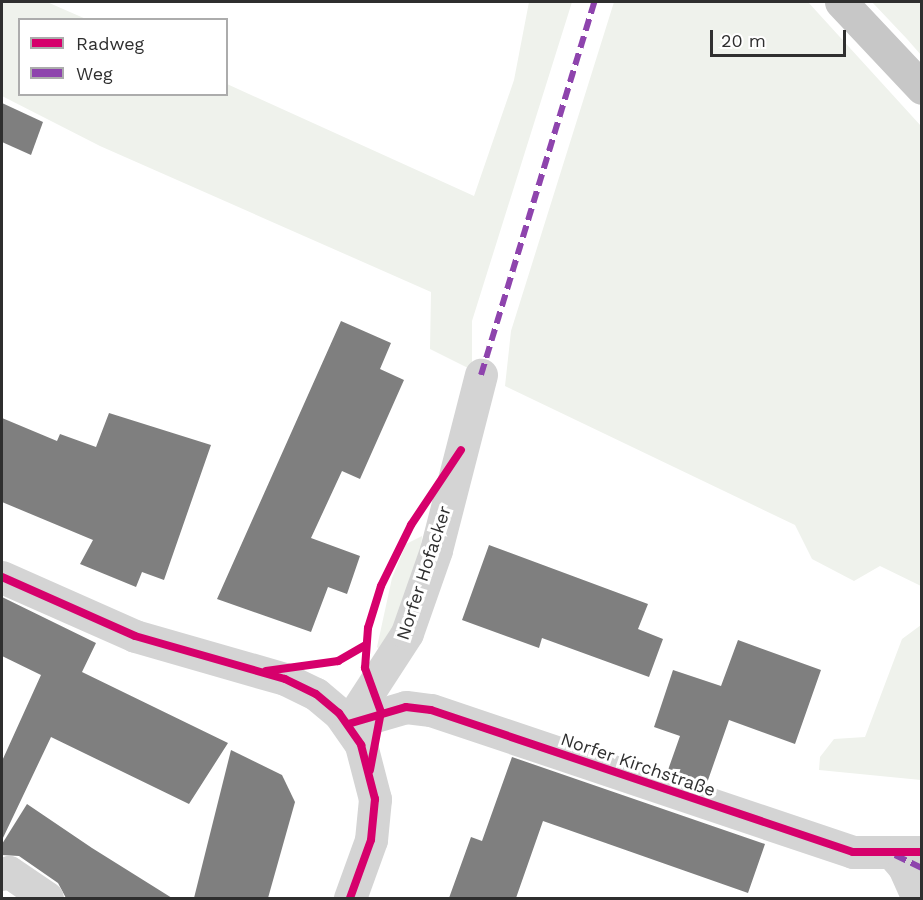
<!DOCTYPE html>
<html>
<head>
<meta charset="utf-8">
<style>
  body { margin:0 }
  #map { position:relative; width:923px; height:900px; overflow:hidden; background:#fff; font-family:"Work Sans",sans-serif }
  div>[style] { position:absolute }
  .green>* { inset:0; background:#eff2ec }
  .building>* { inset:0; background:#7f7f7f }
  .minor>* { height:33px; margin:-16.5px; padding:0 16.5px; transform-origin:16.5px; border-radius:16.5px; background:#d4d4d4 }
  .major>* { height:33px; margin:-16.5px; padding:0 16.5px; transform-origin:16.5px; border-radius:16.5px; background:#c7c7c7 }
  .quiet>* { height:6px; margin-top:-3px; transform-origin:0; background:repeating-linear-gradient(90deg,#8e44ad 0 12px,transparent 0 18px) }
  .cycleway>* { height:8px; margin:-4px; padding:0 4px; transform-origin:4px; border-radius:4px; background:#d6006c }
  span { translate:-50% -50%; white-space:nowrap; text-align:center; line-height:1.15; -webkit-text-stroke:6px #fff; paint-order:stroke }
  .street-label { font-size:18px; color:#2f2f2f }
  .frame { position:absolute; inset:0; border:3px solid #2f2f2f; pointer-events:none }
  .legend { position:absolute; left:18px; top:18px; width:210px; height:78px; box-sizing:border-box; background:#fff; border:2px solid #acacac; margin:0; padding:8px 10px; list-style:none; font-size:18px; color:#2f2f2f }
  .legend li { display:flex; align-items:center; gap:12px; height:30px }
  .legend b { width:30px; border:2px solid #acacac }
  .scale { position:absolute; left:710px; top:30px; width:136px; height:27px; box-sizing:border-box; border:3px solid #2f2f2f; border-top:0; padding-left:8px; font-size:18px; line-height:21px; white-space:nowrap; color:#2f2f2f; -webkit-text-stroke:4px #fff; paint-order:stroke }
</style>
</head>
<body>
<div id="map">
  <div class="green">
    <div style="clip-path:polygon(2px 2px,47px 2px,86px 19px,20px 20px,20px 94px,226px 94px,227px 84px,474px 196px,514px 80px,529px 2px,572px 2px,472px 321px,472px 370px,430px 349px,431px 292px,100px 146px,2px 96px)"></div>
    <div style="clip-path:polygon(614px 2px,808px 2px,921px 126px,921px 586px,880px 566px,854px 581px,812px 559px,795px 525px,505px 386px,511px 331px)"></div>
    <div style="clip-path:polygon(872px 2px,921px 2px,921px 55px,907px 39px)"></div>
    <div style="clip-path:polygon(422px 536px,418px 579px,381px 651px,377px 647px,392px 578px,406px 544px)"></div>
    <div style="clip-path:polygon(921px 625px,921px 780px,819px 770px,820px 757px,834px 739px,865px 737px,902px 639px)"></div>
  </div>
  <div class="building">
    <div style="clip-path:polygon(2px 103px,43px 122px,31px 155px,2px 142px)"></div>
    <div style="clip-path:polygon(341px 321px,391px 343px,380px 369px,404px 380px,360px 479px,342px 471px,311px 538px,360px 556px,347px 594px,328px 587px,311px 632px,217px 599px)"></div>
    <div style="clip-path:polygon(109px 413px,211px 445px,164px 580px,142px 572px,136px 587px,80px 564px,93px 540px,2px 502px,2px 418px,57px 441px,60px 434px,96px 447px)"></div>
    <div style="clip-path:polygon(489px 545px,648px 604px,638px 629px,663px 639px,649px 677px,542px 638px,539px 648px,462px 620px)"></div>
    <div style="clip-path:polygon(2px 597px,96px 643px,82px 672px,228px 743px,189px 804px,51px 737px,2px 840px,2px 761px,41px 675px,2px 656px)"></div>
    <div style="clip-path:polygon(738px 640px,821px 670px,795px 744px,729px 720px,707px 783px,668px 770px,680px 736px,654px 727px,673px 670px,721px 686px)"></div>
    <div style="clip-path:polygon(231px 750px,282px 775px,295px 802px,268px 898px,194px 898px)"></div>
    <div style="clip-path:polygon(512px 757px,765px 844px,748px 893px,543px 821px,516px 898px,449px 898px,471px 837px,482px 841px)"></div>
    <div style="clip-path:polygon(27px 804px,92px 848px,172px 898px,66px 898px,58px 883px,19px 856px,2px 855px,2px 844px)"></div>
  </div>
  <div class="minor">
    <div style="left:2px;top:577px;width:145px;rotate:23.9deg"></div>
    <div style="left:135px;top:636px;width:156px;rotate:16deg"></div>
    <div style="left:285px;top:679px;width:34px;rotate:26deg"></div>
    <div style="left:316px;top:694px;width:30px;rotate:40deg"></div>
    <div style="left:339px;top:713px;width:39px;rotate:55deg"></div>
    <div style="left:361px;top:745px;width:56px;rotate:75.5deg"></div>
    <div style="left:375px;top:799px;width:41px;rotate:95.6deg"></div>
    <div style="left:371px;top:840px;width:62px;rotate:109.9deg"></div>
    <div style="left:348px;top:724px;width:60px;rotate:-16.3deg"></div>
    <div style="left:406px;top:707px;width:25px;rotate:7deg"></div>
    <div style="left:431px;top:710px;width:445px;rotate:18.6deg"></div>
    <div style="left:853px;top:852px;width:69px"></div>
    <div style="left:348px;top:724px;width:108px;rotate:-57deg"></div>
    <div style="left:407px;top:633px;width:88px;rotate:-70.7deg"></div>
    <div style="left:436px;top:550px;width:181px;rotate:-75.6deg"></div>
    <div style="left:892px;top:853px;width:18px;rotate:49deg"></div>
    <div style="left:904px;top:867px;width:34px;rotate:66deg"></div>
    <div style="left:2px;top:874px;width:7px;rotate:-16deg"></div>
    <div style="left:9px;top:872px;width:46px;rotate:34.4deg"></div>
  </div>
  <div class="major">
    <div style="left:841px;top:2px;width:118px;rotate:46.7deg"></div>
  </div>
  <div class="quiet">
    <div style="left:481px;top:375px;width:390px;rotate:-73.1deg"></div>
    <div style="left:895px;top:855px;width:30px;rotate:26deg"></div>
  </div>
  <div class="cycleway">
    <div style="left:2px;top:577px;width:145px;rotate:23.9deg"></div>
    <div style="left:135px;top:636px;width:156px;rotate:16deg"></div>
    <div style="left:285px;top:679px;width:34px;rotate:26deg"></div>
    <div style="left:316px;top:694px;width:30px;rotate:40deg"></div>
    <div style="left:339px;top:713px;width:39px;rotate:55deg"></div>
    <div style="left:361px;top:745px;width:56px;rotate:75.5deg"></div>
    <div style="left:375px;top:799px;width:41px;rotate:95.6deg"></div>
    <div style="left:371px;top:840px;width:62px;rotate:109.9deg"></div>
    <div style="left:266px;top:671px;width:73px;rotate:-7.9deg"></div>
    <div style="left:338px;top:661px;width:32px;rotate:-30deg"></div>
    <div style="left:348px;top:724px;width:60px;rotate:-16.3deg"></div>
    <div style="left:406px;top:707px;width:25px;rotate:7deg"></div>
    <div style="left:431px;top:710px;width:445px;rotate:18.6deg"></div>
    <div style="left:853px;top:852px;width:69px"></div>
    <div style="left:370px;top:770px;width:59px;rotate:-79.3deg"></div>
    <div style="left:381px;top:712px;width:47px;rotate:-110deg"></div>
    <div style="left:365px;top:668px;width:40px;rotate:-85.7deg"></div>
    <div style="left:368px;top:628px;width:44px;rotate:-72.8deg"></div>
    <div style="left:381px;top:586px;width:68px;rotate:-63.8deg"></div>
    <div style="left:411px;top:525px;width:90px;rotate:-56.3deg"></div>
  </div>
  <div class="street-label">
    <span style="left:424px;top:573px;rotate:-72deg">Norfer Hofacker</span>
    <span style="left:638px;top:765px;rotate:19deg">Norfer Kirchstraße</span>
  </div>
  <div class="frame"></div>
  <ul class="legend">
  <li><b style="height:8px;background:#d6006c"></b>Radweg</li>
  <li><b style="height:8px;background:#8e44ad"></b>Weg</li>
  </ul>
  <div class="scale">20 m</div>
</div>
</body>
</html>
